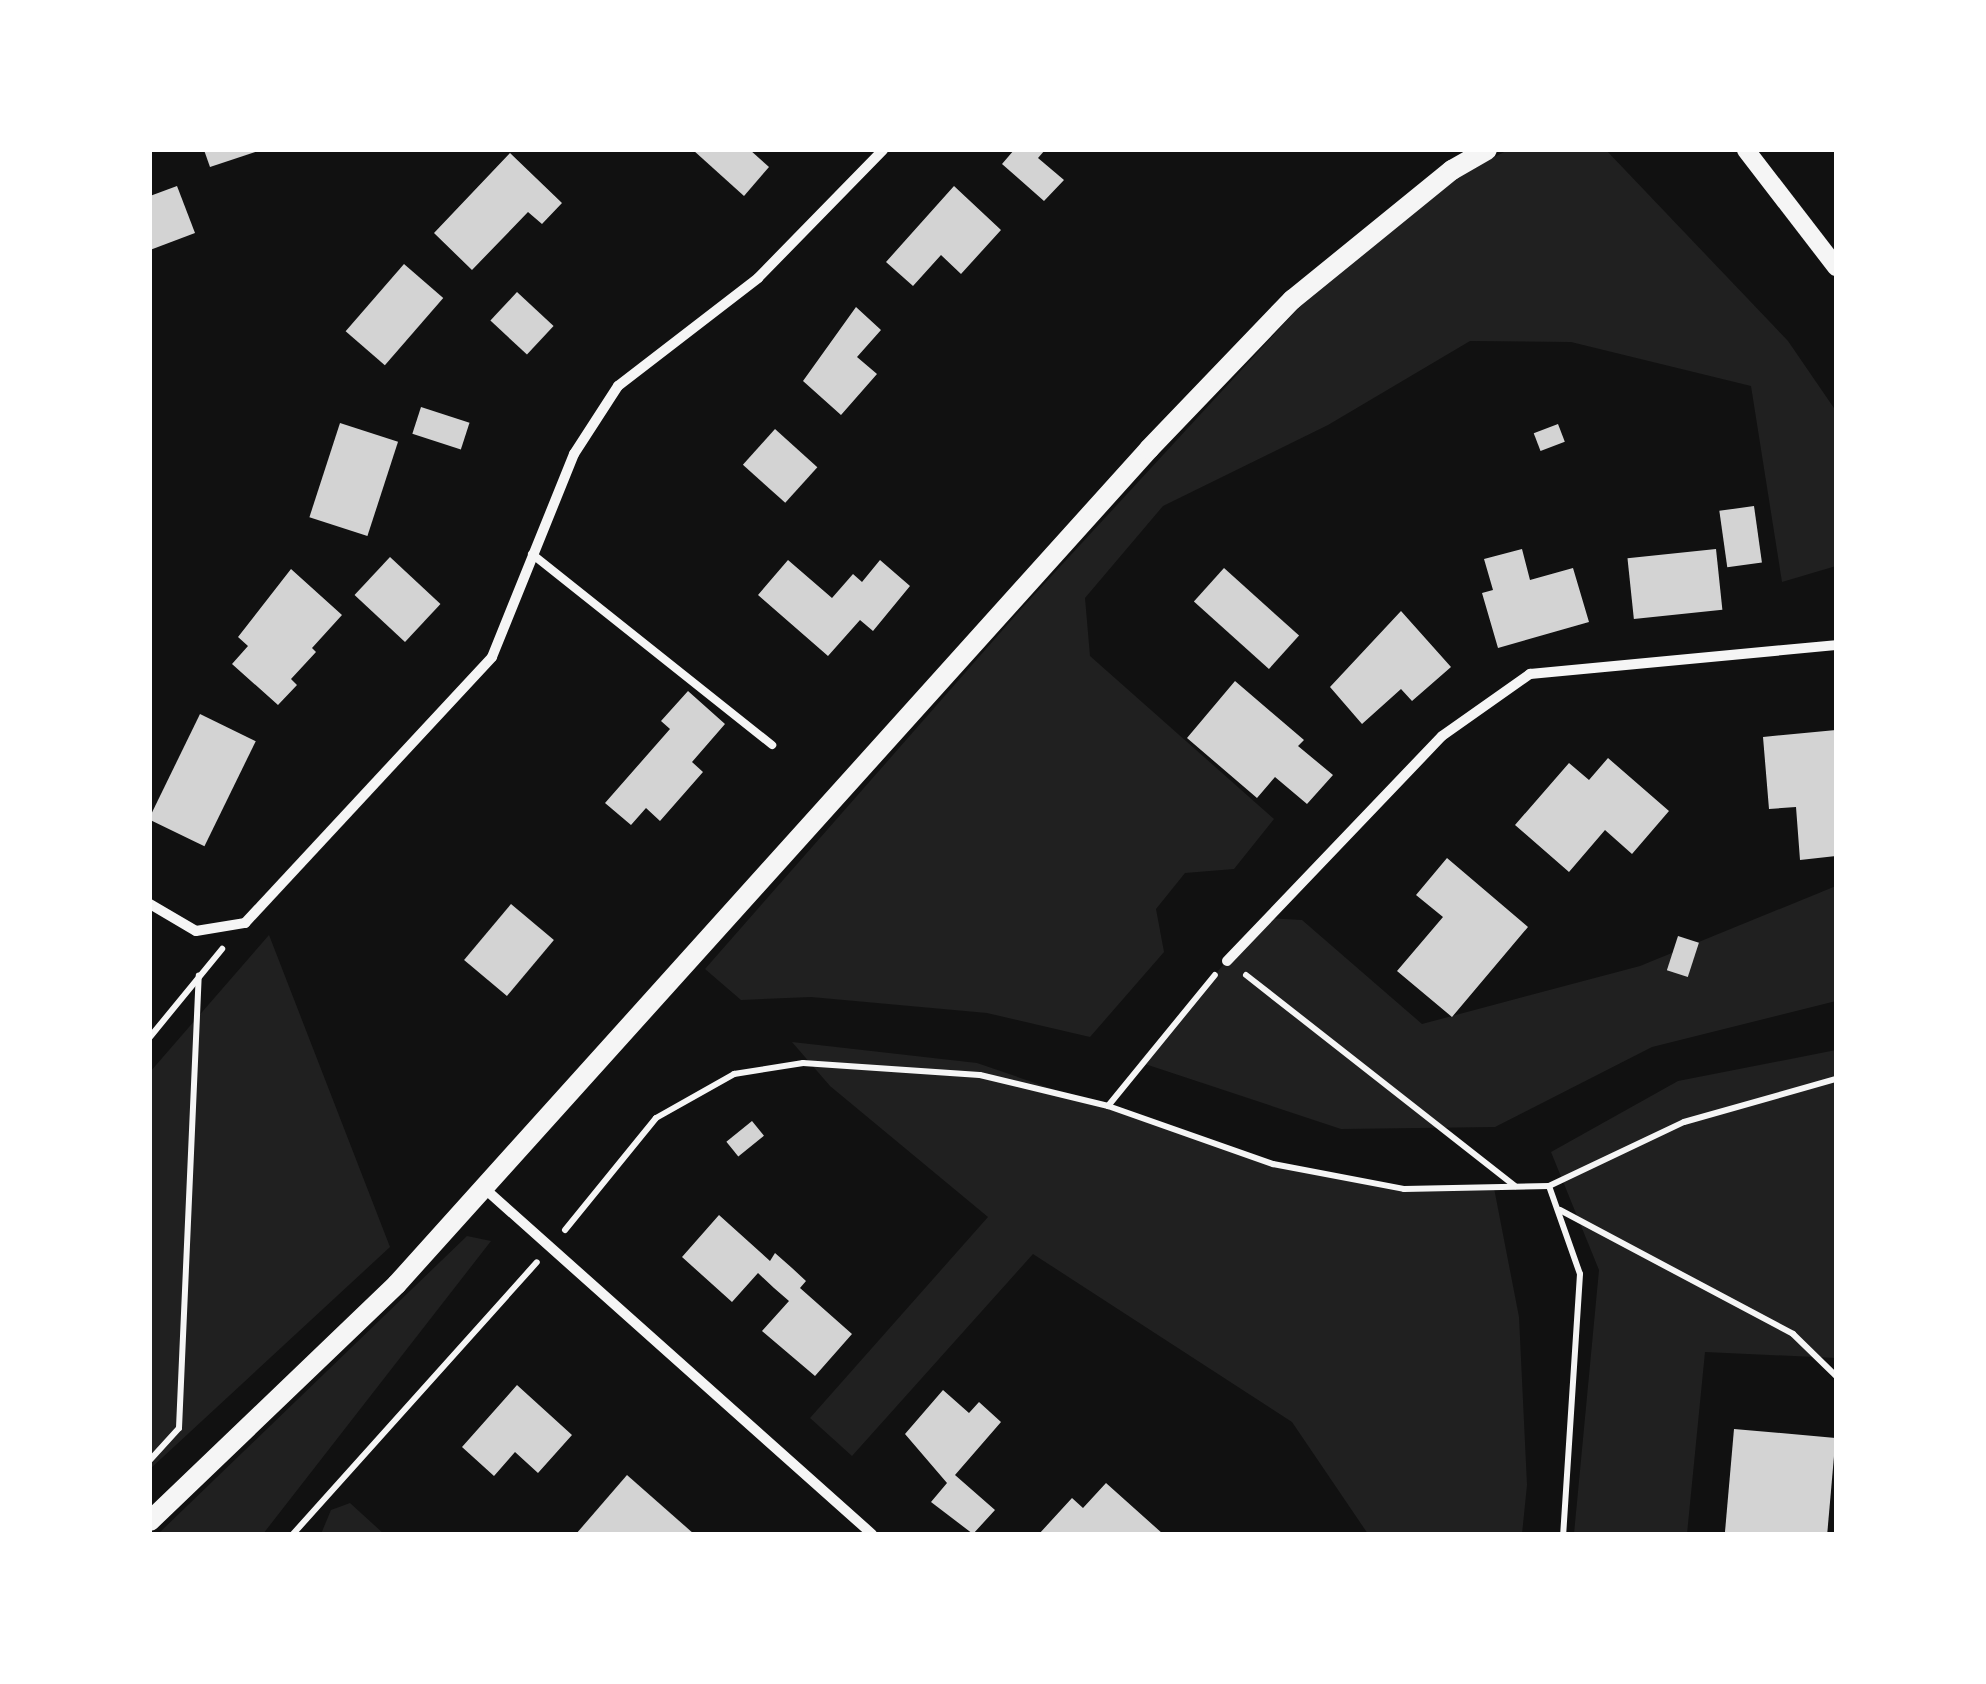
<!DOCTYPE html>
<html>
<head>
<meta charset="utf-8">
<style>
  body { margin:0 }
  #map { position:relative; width:1986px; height:1684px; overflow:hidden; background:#111; font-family:Poppins,sans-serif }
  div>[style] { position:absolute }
  .green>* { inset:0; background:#202020 }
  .building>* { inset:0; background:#d3d3d3; transform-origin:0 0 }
  .path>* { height:6px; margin:-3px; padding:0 3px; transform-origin:3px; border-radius:3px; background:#f5f5f5 }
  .service>* { height:8px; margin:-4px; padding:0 4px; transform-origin:4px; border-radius:4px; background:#f5f5f5 }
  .minor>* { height:10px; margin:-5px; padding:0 5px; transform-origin:5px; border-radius:5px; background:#f5f5f5 }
  .tertiary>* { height:18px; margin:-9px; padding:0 9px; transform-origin:9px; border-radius:9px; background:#f5f5f5 }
  .secondary>* { height:20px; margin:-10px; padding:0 10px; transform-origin:10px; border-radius:10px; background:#f5f5f5 }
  span { translate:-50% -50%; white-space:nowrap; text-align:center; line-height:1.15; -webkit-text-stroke:9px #fff; paint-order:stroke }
  .frame { position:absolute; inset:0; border:152px solid #fff; pointer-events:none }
</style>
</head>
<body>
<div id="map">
  <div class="green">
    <div style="clip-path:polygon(1508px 150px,1606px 150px,1788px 341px,1836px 411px,1836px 566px,1782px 582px,1751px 386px,1571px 342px,1470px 341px,1328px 425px,1163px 506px,1085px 598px,1090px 656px,1274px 819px,1234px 869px,1185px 873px,1156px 909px,1164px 952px,1090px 1037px,987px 1013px,811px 997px,741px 1000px,705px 969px,1022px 608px,1303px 303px,1458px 176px)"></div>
    <div style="clip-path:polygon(1836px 886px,1836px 1001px,1652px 1047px,1495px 1127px,1341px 1129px,1139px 1062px,1264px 918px,1302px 920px,1422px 1024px,1640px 966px)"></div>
    <div style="clip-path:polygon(269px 935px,390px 1247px,150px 1469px,150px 1072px)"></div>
    <div style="clip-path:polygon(792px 1042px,977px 1063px,1265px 1162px,1404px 1189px,1494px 1188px,1519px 1317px,1527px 1485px,1522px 1534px,1368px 1534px,1292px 1422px,1033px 1254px,852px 1456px,810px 1418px,988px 1217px,830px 1086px)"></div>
    <div style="clip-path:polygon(1836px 1050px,1836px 1358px,1705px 1352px,1687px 1534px,1574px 1534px,1599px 1270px,1551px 1152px,1678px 1081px)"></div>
    <div style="clip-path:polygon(467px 1236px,491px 1241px,263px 1534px,158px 1534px)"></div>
    <div style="clip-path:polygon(350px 1503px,384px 1534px,321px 1534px,331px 1510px)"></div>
  </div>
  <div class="building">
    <div style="clip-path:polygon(204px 150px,258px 150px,258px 151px,210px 167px)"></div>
    <div style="clip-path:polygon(693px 150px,750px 150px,769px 167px,744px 196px)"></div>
    <div style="clip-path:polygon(1014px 150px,1045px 150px,1038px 158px,1064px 180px,1044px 201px,1002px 164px)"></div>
    <div style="clip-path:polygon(510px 153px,562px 203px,542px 224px,528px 212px,472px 270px,434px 233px)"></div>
    <div style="clip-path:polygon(177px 186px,195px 233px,150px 250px,150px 196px)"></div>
    <div style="clip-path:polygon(954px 186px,1001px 230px,961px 274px,941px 255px,913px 286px,886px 262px)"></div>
    <div style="left:404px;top:264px;width:52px;height:89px;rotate:41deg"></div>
    <div style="left:517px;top:292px;width:50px;height:39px;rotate:43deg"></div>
    <div style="clip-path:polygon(856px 307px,881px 330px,857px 357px,877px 374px,841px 415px,803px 381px)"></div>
    <div style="left:421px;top:407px;width:51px;height:28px;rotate:18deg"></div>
    <div style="left:340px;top:423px;width:61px;height:99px;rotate:18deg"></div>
    <div style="left:1558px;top:424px;width:19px;height:26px;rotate:69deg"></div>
    <div style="left:775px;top:429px;width:57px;height:48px;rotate:42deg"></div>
    <div style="left:1754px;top:506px;width:57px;height:35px;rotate:82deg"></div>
    <div style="clip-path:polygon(1522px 549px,1530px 580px,1573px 568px,1589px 622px,1498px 648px,1482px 593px,1493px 590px,1484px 559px)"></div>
    <div style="left:1716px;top:549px;width:61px;height:89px;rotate:84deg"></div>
    <div style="left:390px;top:557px;width:69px;height:52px;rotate:43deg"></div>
    <div style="clip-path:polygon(788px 560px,832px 598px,853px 574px,862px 582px,880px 560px,910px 586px,873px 631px,860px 620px,828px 656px,758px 595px)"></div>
    <div style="left:1224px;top:568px;width:101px;height:45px;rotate:42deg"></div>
    <div style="clip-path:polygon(291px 569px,342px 615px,312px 648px,316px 652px,291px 679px,297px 685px,278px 705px,232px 664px,248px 646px,238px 637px)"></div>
    <div style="clip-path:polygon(1401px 611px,1451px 667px,1412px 701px,1401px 689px,1362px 724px,1330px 687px)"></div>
    <div style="clip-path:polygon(1235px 681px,1304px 740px,1298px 746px,1333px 775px,1307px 804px,1275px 777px,1257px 798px,1187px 738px)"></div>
    <div style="clip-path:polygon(688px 691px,725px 724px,692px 762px,703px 772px,660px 821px,646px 808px,631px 825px,605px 803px,670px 729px,661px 721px)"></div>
    <div style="left:200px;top:714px;width:62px;height:117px;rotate:26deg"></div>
    <div style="clip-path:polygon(1836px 730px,1836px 856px,1800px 860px,1796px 807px,1769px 809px,1763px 737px)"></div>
    <div style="clip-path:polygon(1608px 758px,1669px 811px,1632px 854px,1605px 830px,1569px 872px,1515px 825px,1569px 763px,1589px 780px)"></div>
    <div style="clip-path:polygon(1447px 858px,1528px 927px,1452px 1017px,1397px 971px,1443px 917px,1416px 895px)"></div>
    <div style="left:511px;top:904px;width:56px;height:73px;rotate:40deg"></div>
    <div style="left:1678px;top:936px;width:22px;height:36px;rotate:18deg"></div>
    <div style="left:752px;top:1121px;width:19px;height:33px;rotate:51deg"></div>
    <div style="clip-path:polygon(719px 1215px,770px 1261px,775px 1253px,792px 1268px,806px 1281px,800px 1288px,852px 1334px,815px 1376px,762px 1331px,789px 1301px,774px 1288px,758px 1273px,732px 1302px,682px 1257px)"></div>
    <div style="clip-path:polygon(517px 1385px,572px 1435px,538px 1473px,515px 1452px,494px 1476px,462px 1447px)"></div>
    <div style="clip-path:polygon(943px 1390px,969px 1413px,979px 1402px,1001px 1422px,955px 1475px,995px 1510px,973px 1534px,931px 1502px,947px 1483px,905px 1434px)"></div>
    <div style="left:1734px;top:1429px;width:102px;height:105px;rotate:5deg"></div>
    <div style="clip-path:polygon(627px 1475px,694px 1534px,576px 1534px)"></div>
    <div style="clip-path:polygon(1106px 1483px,1163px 1534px,1039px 1534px,1072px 1498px,1083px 1508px)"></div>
  </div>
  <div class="path">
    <div style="left:1246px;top:975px;width:342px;rotate:38.1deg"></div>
    <div style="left:150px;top:1037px;width:114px;rotate:-50.7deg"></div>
    <div style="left:1108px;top:1106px;width:169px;rotate:-50.8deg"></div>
    <div style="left:1549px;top:1186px;width:93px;rotate:70.6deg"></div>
    <div style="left:1580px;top:1274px;width:261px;rotate:93.7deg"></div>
    <div style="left:1560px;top:1210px;width:264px;rotate:28deg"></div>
    <div style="left:1793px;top:1334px;width:60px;rotate:44.3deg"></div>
    <div style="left:565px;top:1230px;width:144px;rotate:-50.9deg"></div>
    <div style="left:656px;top:1118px;width:90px;rotate:-29.4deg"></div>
    <div style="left:734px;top:1074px;width:70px;rotate:-9.1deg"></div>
    <div style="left:803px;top:1063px;width:177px;rotate:3.9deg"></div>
    <div style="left:980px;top:1075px;width:132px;rotate:13.6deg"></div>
    <div style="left:1108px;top:1106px;width:175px;rotate:19.4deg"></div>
    <div style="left:1273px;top:1164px;width:133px;rotate:10.8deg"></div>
    <div style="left:1404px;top:1189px;width:145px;rotate:-1.2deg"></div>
    <div style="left:1549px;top:1186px;width:149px;rotate:-25.4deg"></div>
    <div style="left:1684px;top:1122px;width:158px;rotate:-15.8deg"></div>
    <div style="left:150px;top:1460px;width:43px;rotate:-47.8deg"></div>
    <div style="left:179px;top:1428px;width:453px;rotate:-87.5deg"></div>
    <div style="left:293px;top:1534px;width:365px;rotate:-48.1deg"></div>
  </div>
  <div class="service">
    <div style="left:532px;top:554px;width:307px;rotate:38.5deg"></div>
  </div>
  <div class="minor">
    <div style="left:150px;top:904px;width:53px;rotate:30.4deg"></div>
    <div style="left:196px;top:931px;width:50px;rotate:-9.3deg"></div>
    <div style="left:245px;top:923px;width:363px;rotate:-47.1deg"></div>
    <div style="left:492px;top:657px;width:219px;rotate:-68deg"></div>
    <div style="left:574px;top:454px;width:81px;rotate:-57.1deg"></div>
    <div style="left:618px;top:386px;width:177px;rotate:-37.6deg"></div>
    <div style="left:758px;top:278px;width:179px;rotate:-45.7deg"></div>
    <div style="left:1227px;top:961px;width:311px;rotate:-46.3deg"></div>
    <div style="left:1442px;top:736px;width:108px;rotate:-35.2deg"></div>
    <div style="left:1530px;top:674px;width:307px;rotate:-5.4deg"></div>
    <div style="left:484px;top:1188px;width:520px;rotate:41.73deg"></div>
  </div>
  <div class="tertiary">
    <div style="left:1746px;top:150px;width:148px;rotate:52.4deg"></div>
  </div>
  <div class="secondary">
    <div style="left:150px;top:1521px;width:342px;rotate:-43.8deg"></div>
    <div style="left:397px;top:1284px;width:1124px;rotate:-47.99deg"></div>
    <div style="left:1149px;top:449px;width:207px;rotate:-46.2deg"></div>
    <div style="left:1292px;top:300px;width:206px;rotate:-39.1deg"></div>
    <div style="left:1452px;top:170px;width:40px;rotate:-29.7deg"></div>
  </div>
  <div class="frame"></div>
</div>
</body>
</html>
